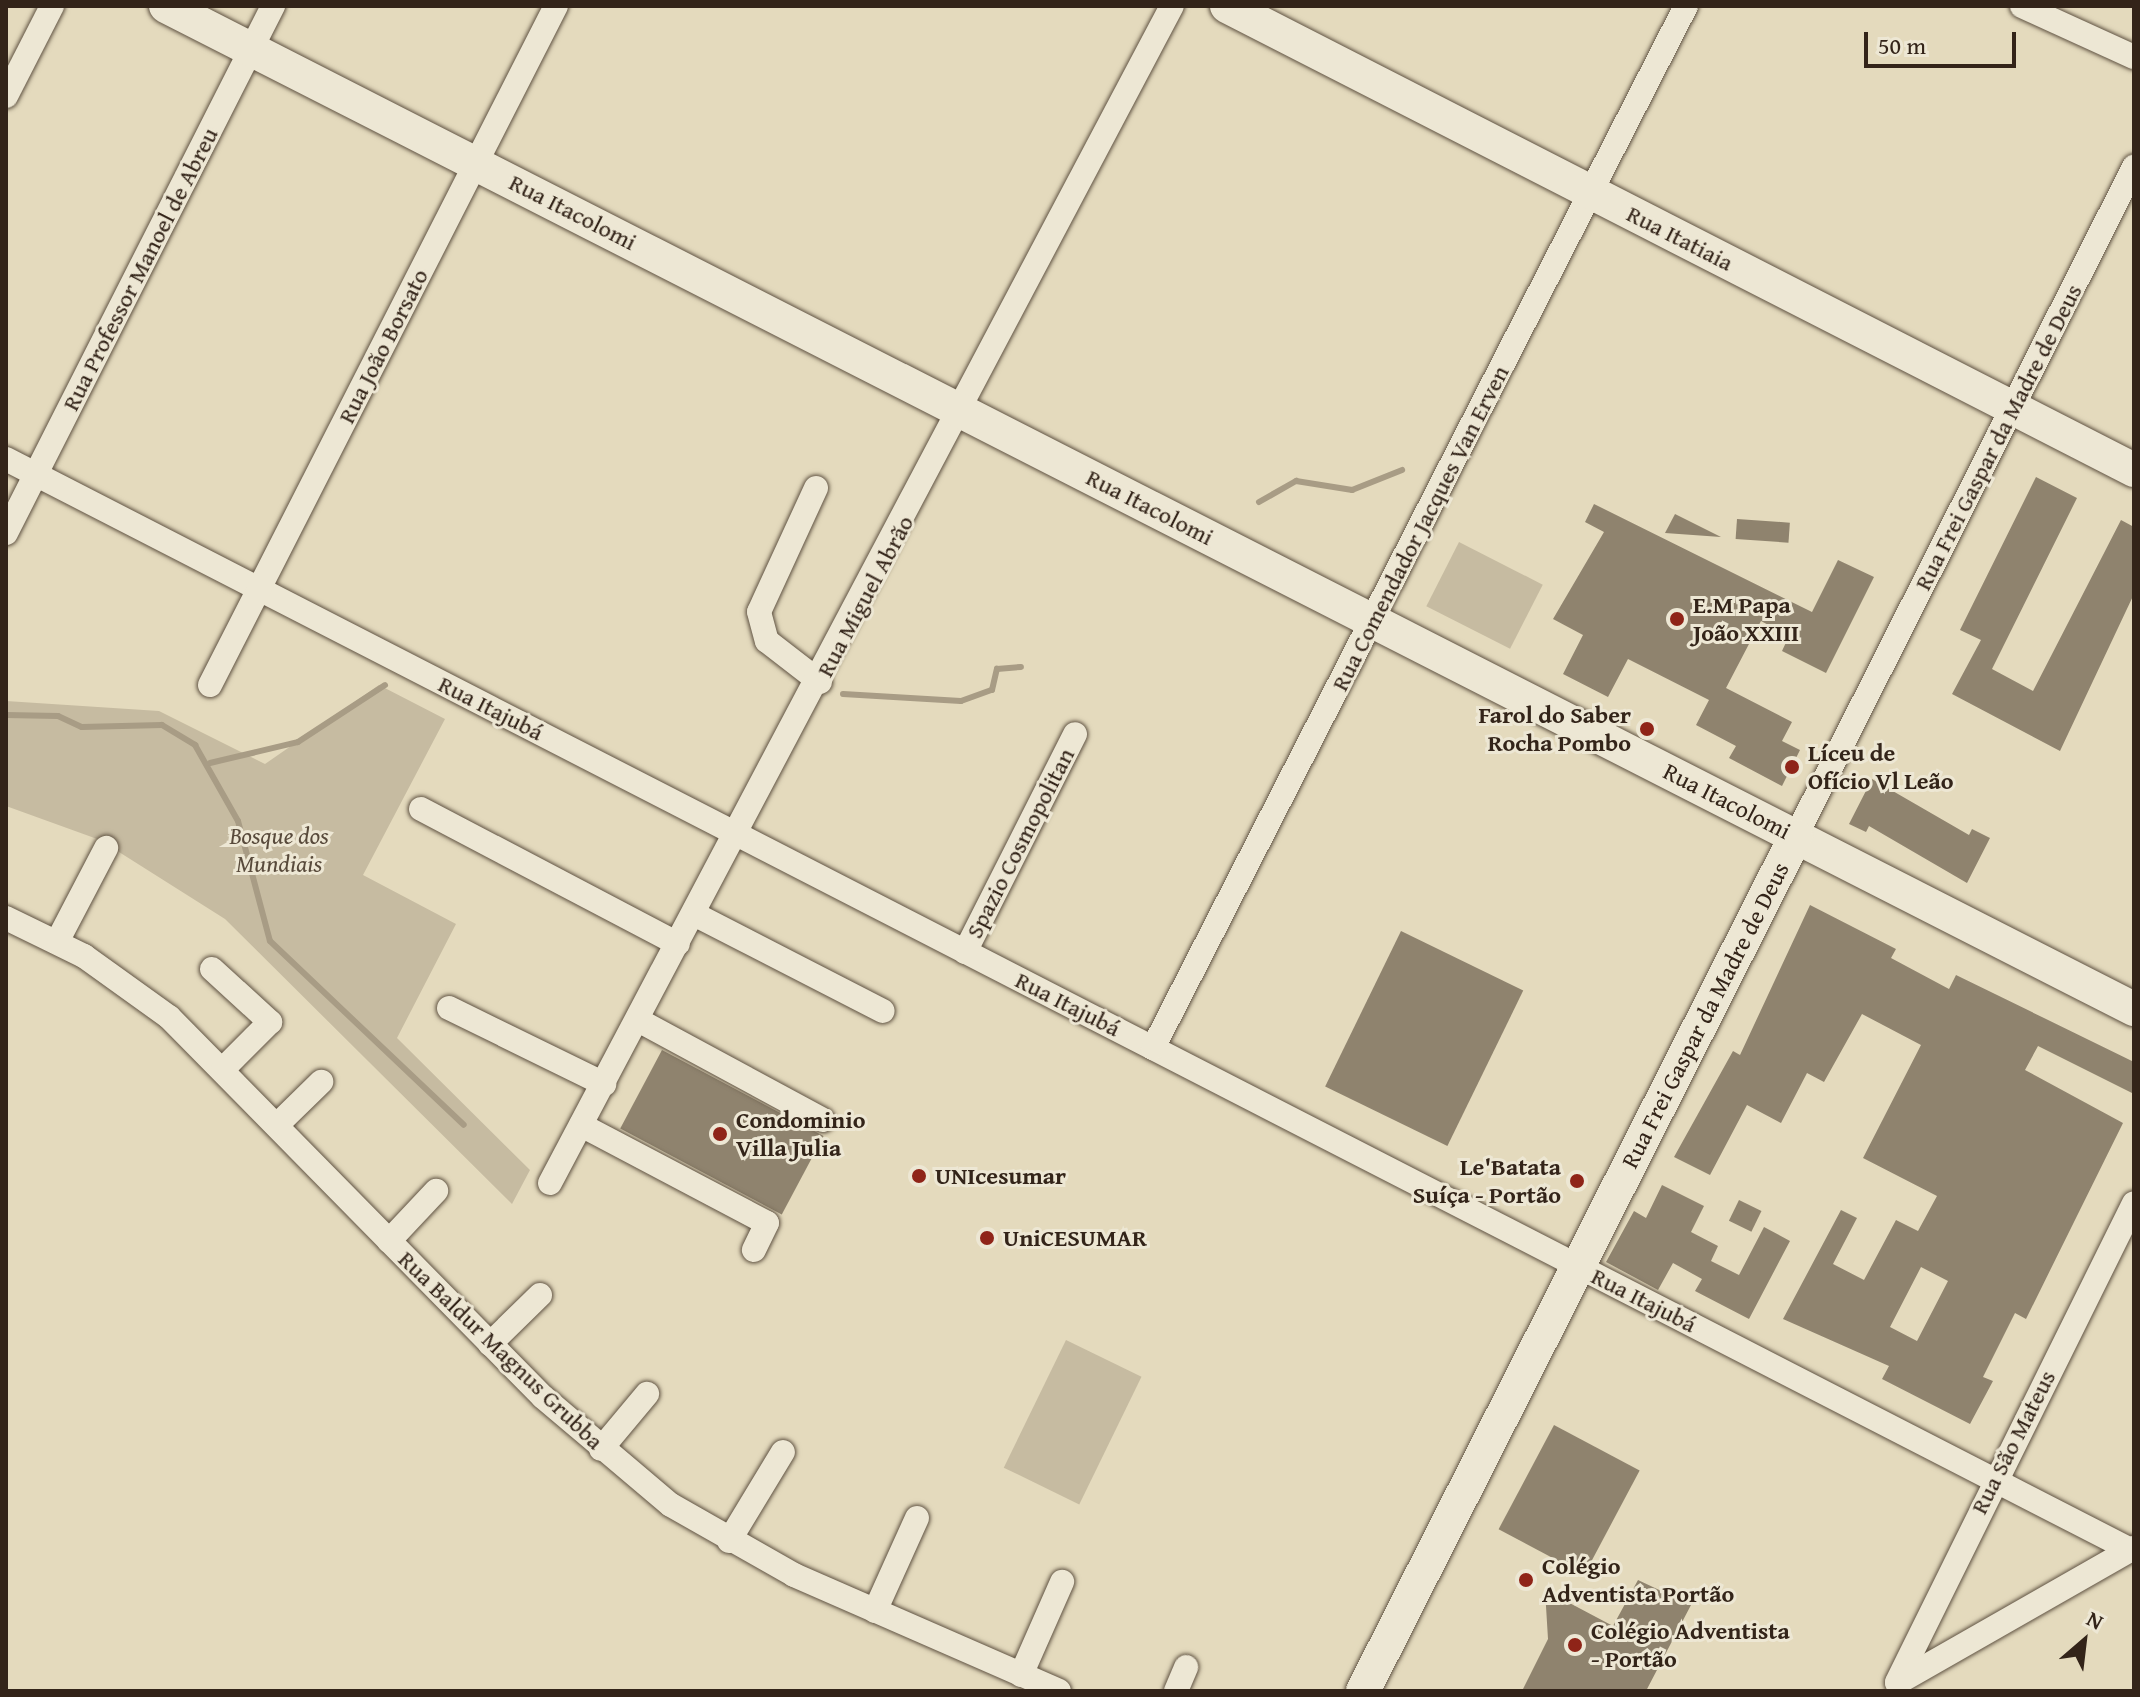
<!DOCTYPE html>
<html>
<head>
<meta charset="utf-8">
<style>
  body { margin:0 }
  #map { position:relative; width:2140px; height:1697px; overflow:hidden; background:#e4dabd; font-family:"Gentium Book Plus",serif }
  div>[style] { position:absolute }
  .green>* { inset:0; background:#c6bba1; transform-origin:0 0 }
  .stream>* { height:6px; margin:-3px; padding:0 3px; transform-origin:3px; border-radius:3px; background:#a89c85 }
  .building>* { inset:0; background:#8f836e; transform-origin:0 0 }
  .roads { filter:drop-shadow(0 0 2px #5f5242) drop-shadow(0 0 2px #5f5242) }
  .street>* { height:24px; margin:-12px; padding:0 12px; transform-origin:12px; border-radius:12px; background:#ede7d4 }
  .secondary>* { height:34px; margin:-17px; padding:0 17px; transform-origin:17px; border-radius:17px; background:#ede7d4 }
  .dots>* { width:22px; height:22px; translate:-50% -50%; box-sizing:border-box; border:4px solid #ede7d4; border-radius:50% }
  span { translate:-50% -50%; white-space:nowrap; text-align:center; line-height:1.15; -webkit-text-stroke:6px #ede7d4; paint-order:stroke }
  .street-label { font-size:24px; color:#332419 }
  .poi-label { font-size:24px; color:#332419; font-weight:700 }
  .left { translate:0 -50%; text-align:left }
  .right { translate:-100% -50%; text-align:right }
  .park-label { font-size:24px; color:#584a3b; font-style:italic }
  .frame { position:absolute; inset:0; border:8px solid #332419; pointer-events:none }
  .north { position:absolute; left:2044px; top:1601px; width:80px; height:80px; -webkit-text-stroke:6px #ede7d4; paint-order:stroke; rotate:28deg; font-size:22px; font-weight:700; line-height:32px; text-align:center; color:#332419 }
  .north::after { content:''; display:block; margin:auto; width:28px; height:36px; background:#332419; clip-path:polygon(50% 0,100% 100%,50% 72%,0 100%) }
  .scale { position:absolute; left:1864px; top:32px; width:152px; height:36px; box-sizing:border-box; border:4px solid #332419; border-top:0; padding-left:10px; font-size:24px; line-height:28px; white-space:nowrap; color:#332419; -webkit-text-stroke:6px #ede7d4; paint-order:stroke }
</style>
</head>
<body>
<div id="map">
  <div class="green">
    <div style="left:1459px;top:542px;width:94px;height:72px;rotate:27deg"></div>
    <div style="clip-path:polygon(379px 685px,445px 719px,363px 875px,456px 924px,397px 1038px,530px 1170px,512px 1204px,225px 919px,100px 840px,6px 806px,6px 701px,159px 711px,265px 764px)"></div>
    <div style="left:1066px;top:1340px;width:84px;height:142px;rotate:26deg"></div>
  </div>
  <div class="stream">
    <div style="left:1259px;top:502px;width:43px;rotate:-29.6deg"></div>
    <div style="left:1296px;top:481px;width:57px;rotate:9.1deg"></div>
    <div style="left:1352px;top:490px;width:54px;rotate:-21.8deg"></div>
    <div style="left:843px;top:694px;width:118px;rotate:3.4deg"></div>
    <div style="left:961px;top:701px;width:33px;rotate:-20deg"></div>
    <div style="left:992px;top:690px;width:22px;rotate:-77deg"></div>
    <div style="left:997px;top:669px;width:24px;rotate:-5deg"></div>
    <div style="left:6px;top:715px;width:52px;rotate:1.1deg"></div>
    <div style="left:58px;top:716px;width:26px;rotate:25deg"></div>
    <div style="left:82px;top:727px;width:80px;rotate:-1.4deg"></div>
    <div style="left:162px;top:725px;width:39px;rotate:31deg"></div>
    <div style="left:195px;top:745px;width:87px;rotate:60.5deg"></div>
    <div style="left:238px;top:821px;width:124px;rotate:75.1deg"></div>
    <div style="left:270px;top:941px;width:267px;rotate:43.5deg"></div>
    <div style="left:210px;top:763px;width:90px;rotate:-13.4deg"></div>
    <div style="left:298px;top:742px;width:104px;rotate:-33.2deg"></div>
  </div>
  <div class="building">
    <div style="clip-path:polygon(2036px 477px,2077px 498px,1992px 669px,2033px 691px,2121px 520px,2134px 527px,2134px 594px,2060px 751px,1952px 694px,1981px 640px,1960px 630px)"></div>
    <div style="clip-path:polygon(1594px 504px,1812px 612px,1838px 560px,1874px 577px,1826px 673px,1782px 651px,1789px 636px,1761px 621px,1726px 688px,1792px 722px,1782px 741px,1800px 750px,1782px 786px,1729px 758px,1736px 746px,1696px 725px,1709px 700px,1628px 659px,1608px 697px,1563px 674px,1583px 635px,1553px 619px,1604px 532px,1585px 522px)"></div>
    <div style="clip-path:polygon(1675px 514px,1721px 537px,1665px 533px)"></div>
    <div style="left:1737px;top:519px;width:53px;height:20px;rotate:4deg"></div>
    <div style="clip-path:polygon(1872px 779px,1969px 835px,1972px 829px,1990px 838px,1967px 883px,1869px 826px,1866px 832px,1849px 824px)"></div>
    <div style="clip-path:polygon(evenodd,1810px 905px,1896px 949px,1891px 958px,1949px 989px,1956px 975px,2134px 1062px,2134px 1094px,2038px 1046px,2025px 1070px,2123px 1123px,2026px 1319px,2015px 1313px,1983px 1377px,1993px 1381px,1970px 1424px,1882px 1379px,1889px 1366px,1783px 1319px,1841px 1210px,1857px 1218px,1833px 1264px,1864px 1280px,1896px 1220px,1918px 1231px,1937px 1196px,1863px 1158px,1921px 1045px,1862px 1014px,1824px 1082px,1807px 1073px,1781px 1123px,1747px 1105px,1710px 1175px,1674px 1157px,1733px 1051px,1740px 1055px,1810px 905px,1921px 1267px,1948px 1281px,1917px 1341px,1890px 1327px,1921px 1267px)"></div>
    <div style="left:1401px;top:931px;width:136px;height:173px;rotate:26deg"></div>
    <div style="left:662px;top:1050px;width:183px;height:89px;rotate:28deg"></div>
    <div style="clip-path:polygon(1662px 1185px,1704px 1206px,1691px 1232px,1718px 1246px,1711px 1261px,1739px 1275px,1764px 1227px,1790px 1241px,1749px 1319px,1695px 1291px,1702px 1279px,1673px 1263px,1658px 1290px,1606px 1262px,1634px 1211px,1646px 1218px)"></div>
    <div style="left:1739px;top:1200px;width:25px;height:23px;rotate:26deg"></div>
    <div style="left:1554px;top:1425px;width:97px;height:118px;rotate:28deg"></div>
    <div style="clip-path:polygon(1638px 1580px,1691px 1605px,1646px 1691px,1522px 1691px,1548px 1639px,1545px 1590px,1613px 1626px)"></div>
  </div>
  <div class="roads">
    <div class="street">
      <div style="left:2022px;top:6px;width:123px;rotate:24.5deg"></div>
      <div style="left:6px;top:96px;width:101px;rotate:-62.9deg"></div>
      <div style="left:6px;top:459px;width:2386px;rotate:27.18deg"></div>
      <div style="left:816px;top:488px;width:136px;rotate:114.7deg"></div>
      <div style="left:759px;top:612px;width:30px;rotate:75deg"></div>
      <div style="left:767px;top:641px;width:67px;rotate:37.7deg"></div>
      <div style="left:6px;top:533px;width:591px;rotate:-63.13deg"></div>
      <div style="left:210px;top:685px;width:762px;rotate:-63deg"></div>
      <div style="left:421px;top:809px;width:290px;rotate:27.7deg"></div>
      <div style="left:1796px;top:836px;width:750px;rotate:-63.2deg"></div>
      <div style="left:694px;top:914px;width:212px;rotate:27.2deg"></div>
      <div style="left:6px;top:918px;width:87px;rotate:26deg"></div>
      <div style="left:84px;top:956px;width:105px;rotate:35.7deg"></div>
      <div style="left:169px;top:1017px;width:533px;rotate:45.46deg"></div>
      <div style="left:543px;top:1397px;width:167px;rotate:40.2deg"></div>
      <div style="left:671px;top:1505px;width:142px;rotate:29.6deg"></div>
      <div style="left:794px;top:1575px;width:289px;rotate:23.6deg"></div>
      <div style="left:58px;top:940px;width:104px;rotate:-62.4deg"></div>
      <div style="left:965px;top:952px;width:244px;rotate:-63.2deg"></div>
      <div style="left:212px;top:969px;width:79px;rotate:42.4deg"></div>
      <div style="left:270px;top:1022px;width:66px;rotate:135deg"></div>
      <div style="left:449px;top:1008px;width:173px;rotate:26.1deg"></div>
      <div style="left:638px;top:1020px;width:210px;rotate:28.4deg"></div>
      <div style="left:1153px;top:1048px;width:1170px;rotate:-62.91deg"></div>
      <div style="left:277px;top:1125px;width:62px;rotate:-44.3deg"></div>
      <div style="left:581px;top:1125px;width:210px;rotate:27.8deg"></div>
      <div style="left:767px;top:1223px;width:30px;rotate:116deg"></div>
      <div style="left:550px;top:1183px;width:1331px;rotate:-62.15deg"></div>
      <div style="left:389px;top:1241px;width:69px;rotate:-46.8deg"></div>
      <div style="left:490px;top:1344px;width:70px;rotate:-44.4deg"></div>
      <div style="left:601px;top:1449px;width:72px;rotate:-50.1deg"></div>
      <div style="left:729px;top:1541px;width:104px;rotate:-58.8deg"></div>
      <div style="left:875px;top:1611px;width:102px;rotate:-65.7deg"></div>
      <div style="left:1021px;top:1675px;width:102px;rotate:-66.2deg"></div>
      <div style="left:1897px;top:1682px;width:534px;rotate:-63.67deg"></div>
      <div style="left:1897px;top:1683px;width:273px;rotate:-29.7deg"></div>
      <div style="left:1176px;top:1691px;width:26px;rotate:-67deg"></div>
    </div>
    <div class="secondary">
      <div style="left:166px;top:6px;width:2209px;rotate:27.01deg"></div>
      <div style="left:1227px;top:6px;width:1019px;rotate:27.09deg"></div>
      <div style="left:1363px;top:1691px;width:958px;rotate:-63.14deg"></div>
    </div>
  </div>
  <div class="dots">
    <div style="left:1677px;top:619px;background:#8f2418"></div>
    <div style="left:1647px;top:729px;background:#8f2418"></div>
    <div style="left:1792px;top:767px;background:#8f2418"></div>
    <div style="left:720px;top:1134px;background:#8f2418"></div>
    <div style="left:919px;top:1176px;background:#8f2418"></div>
    <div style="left:1577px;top:1181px;background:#8f2418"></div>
    <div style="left:987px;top:1238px;background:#8f2418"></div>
    <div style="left:1526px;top:1580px;background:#8f2418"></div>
    <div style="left:1575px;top:1645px;background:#8f2418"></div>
  </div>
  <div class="street-label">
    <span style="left:573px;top:212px;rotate:27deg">Rua Itacolomi</span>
    <span style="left:1680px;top:238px;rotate:27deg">Rua Itatiaia</span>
    <span style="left:140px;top:269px;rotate:-63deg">Rua Professor Manoel de Abreu</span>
    <span style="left:383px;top:346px;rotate:-63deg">Rua João Borsato</span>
    <span style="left:1998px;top:437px;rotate:-63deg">Rua Frei Gaspar da Madre de Deus</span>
    <span style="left:1150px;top:507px;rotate:27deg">Rua Itacolomi</span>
    <span style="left:1420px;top:528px;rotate:-63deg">Rua Comendador Jacques Van Erven</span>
    <span style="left:865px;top:596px;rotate:-62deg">Rua Miguel Abrão</span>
    <span style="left:491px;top:708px;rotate:27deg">Rua Itajubá</span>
    <span style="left:1727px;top:801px;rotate:27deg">Rua Itacolomi</span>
    <span style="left:1020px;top:843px;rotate:-63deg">Spazio Cosmopolitan</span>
    <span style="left:1068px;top:1004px;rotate:27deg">Rua Itajubá</span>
    <span style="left:1705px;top:1015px;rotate:-63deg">Rua Frei Gaspar da Madre de Deus</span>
    <span style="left:1644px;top:1300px;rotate:27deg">Rua Itajubá</span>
    <span style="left:501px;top:1350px;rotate:44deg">Rua Baldur Magnus Grubba</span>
    <span style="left:2013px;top:1442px;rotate:-63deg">Rua São Mateus</span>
  </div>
  <div class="poi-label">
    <span class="left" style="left:1693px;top:619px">E.M Papa<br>João XXIII</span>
    <span class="right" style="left:1631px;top:729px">Farol do Saber<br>Rocha Pombo</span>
    <span class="left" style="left:1808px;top:767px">Líceu de<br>Ofício Vl Leão</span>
    <span class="left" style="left:736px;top:1134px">Condominio<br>Villa Julia</span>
    <span class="right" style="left:1561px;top:1181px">Le'Batata<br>Suíça - Portão</span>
    <span class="left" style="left:935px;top:1176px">UNIcesumar</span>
    <span class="left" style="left:1003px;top:1238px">UniCESUMAR</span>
    <span class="left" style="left:1542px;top:1580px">Colégio<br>Adventista Portão</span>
    <span class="left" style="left:1591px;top:1645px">Colégio Adventista<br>- Portão</span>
  </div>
  <div class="park-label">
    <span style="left:279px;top:850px">Bosque dos<br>Mundiais</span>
  </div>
  <div class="frame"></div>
  <div class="north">N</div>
  <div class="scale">50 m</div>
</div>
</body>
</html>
